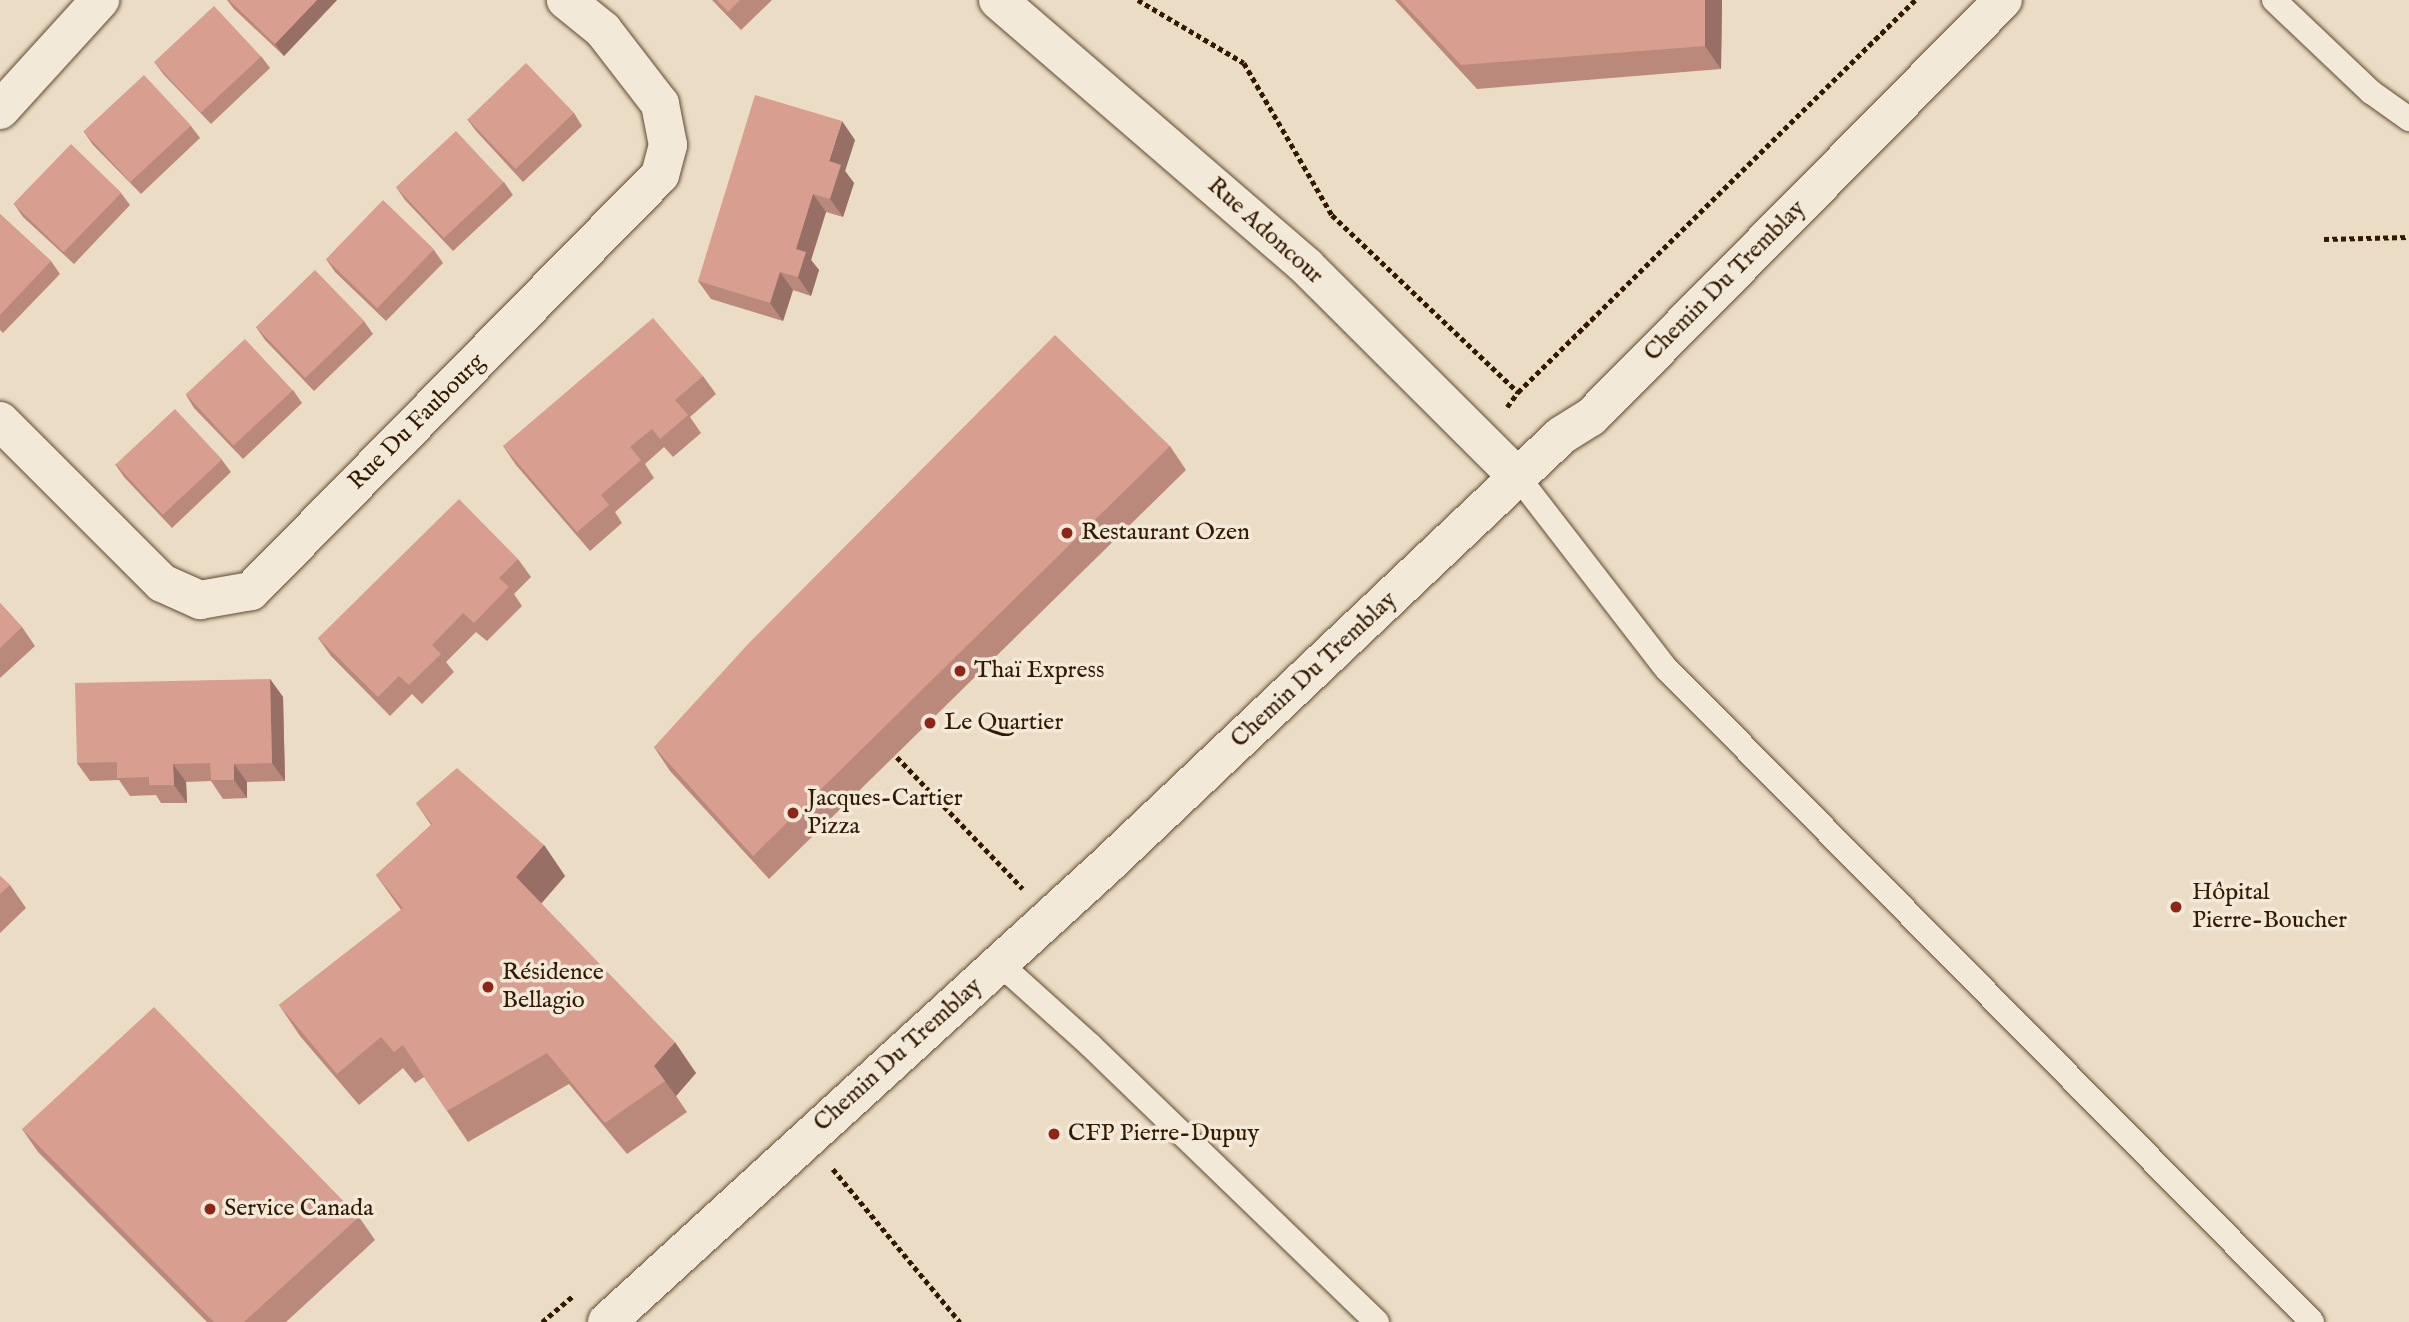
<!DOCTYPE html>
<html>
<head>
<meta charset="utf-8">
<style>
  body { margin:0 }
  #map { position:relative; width:2409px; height:1322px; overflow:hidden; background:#ebddc5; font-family:"IM FELL English",serif }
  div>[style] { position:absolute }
  .path>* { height:4.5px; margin-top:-2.25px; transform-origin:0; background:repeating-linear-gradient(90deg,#321a01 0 5px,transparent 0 8.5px) }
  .roads { filter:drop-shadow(0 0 2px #604b32) drop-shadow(0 0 2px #604b32) }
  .service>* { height:24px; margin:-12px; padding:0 12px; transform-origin:12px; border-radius:12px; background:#f2e9d9 }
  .minor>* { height:38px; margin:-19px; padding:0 19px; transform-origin:19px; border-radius:19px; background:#f2e9d9 }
  .tertiary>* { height:38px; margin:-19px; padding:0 19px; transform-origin:19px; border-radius:19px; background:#f2e9d9 }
  .wall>* { inset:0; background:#ba897c }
  .shaded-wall>* { inset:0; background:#976f65 }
  .building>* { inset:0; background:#d89f90; transform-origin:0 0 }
  .dots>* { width:19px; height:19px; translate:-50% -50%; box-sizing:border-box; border:4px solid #f2e9d9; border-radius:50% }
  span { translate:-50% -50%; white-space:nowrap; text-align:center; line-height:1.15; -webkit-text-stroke:7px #f2e9d9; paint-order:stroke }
  .street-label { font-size:24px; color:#321a01 }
  .poi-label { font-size:24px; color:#321a01 }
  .left { translate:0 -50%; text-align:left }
</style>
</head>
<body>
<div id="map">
  <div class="path">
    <div style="left:1138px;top:0;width:123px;rotate:30.7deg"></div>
    <div style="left:1244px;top:63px;width:176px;rotate:59.9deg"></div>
    <div style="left:1332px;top:215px;width:257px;rotate:43.6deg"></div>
    <div style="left:2324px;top:239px;width:85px;rotate:-1.3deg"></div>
    <div style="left:1507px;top:407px;width:19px;rotate:-54deg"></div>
    <div style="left:1518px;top:392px;width:558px;rotate:-44.64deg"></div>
    <div style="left:897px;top:757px;width:182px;rotate:46.3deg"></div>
    <div style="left:833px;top:1169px;width:199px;rotate:50.3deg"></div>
    <div style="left:542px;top:1322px;width:42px;rotate:-40.2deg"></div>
  </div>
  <div class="roads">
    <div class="service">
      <div style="left:2274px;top:0;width:134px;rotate:43.5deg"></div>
      <div style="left:2371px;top:92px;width:47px;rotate:35.4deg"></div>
      <div style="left:1518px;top:477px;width:239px;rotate:52.3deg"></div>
      <div style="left:1664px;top:666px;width:922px;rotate:45.35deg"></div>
      <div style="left:999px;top:963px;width:122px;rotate:42deg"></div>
      <div style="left:1090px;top:1045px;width:399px;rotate:44deg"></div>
    </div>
    <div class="minor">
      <div style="left:0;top:110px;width:149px;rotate:-47.7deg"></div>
      <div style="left:0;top:421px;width:229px;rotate:45deg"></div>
      <div style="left:162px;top:583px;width:42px;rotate:24.1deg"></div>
      <div style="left:200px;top:600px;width:52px;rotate:-10deg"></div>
      <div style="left:251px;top:591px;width:583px;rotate:-45.49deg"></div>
      <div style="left:660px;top:175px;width:31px;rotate:-75deg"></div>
      <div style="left:668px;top:145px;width:42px;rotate:-101deg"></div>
      <div style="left:660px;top:104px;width:93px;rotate:-127.6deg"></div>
      <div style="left:603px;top:30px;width:48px;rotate:-141deg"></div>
    </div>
    <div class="tertiary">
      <div style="left:998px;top:0;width:407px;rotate:40.8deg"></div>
      <div style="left:1306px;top:266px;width:299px;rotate:44.9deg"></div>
      <div style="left:607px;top:1322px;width:676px;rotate:-42.42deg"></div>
      <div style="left:1106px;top:866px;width:627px;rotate:-43.39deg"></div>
      <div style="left:1562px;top:435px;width:34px;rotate:-32deg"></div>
      <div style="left:1591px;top:417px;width:586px;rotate:-45.35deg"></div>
    </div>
  </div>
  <div class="wall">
    <div style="clip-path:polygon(227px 0,337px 0,284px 56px,234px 9px)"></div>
    <div style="clip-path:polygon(712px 0,772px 0,741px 30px)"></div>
    <div style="clip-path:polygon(1395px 0,1722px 0,1721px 69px,1477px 89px)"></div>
    <div style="clip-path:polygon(261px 56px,270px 68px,211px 124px,164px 75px,155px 63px)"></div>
    <div style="clip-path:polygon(574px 113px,582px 126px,523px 182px,476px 131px,467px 119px)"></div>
    <div style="clip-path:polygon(191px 126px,200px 138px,141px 194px,93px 145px,84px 132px)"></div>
    <div style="clip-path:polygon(855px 140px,845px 171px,854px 183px,843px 217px,826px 212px,811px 260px,819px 270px,811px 296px,793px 290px,783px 321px,711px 299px,698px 281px)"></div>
    <div style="clip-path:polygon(504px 182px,513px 195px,453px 251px,405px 200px,396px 187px)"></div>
    <div style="clip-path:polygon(121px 193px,130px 205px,74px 264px,23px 217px,14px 204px)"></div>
    <div style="clip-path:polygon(0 214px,51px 261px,60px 274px,3px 333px,0 330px)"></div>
    <div style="clip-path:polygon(434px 250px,443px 263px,386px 321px,335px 272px,326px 259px)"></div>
    <div style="clip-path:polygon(364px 321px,373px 334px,314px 391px,265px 340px,256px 327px)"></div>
    <div style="clip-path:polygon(703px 376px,716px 394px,690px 417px,701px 433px,673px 457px,664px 447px,645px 464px,654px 478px,615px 512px,622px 523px,590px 551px,516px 465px,503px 446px)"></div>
    <div style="clip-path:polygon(293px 390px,302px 403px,243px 459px,194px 408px,186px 395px)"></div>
    <div style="clip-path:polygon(1170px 446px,1186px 470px,769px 879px,670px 771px,654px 747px)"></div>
    <div style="clip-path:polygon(222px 460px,231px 472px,172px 528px,124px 477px,115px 464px)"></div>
    <div style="clip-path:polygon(518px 559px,531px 577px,514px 594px,522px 606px,487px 641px,476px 632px,446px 662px,454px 672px,422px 704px,412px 694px,390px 716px,331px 656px,318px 638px)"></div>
    <div style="clip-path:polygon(0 603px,22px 627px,35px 646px,0 678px)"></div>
    <div style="clip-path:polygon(270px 679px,283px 697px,285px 781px,247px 782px,247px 798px,223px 799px,211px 781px,186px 782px,187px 803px,161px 803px,156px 795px,130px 796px,119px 780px,90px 781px,77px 763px)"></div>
    <div style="clip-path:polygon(416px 803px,544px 845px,565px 876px,541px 904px,696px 1073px,676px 1096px,687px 1112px,627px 1154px,569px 1084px,468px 1142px,424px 1077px,415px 1083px,403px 1068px,359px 1105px,300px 1036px,279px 1005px,401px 910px,376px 875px,431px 825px)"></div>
    <div style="clip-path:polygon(0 876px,10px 885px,26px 908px,0 933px)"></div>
    <div style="clip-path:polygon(22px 1129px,359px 1217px,375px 1240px,286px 1322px,207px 1322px,38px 1152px)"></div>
  </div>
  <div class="shaded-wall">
    <div style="clip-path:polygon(317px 0,337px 0,284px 56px,275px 44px)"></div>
    <div style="clip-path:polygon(1705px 0,1722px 0,1721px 69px,1705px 46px)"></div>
    <div style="clip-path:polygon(842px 121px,855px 140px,845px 171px,854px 183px,843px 217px,830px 199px,829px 161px)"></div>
    <div style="clip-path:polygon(813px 194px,826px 212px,811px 260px,819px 270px,811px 296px,798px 277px,796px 249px)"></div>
    <div style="clip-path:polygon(780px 272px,793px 290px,783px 321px,770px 303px)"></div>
    <div style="clip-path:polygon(270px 679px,283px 697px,285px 781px,272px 763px)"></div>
    <div style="clip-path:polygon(173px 764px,186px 782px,187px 803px,174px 785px)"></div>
    <div style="clip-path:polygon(234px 764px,247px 782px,247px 798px,234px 780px)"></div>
    <div style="clip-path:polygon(544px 845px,565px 876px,537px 908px,516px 877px)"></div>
    <div style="clip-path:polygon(675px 1042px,696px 1073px,676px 1096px,654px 1066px)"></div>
  </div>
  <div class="building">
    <div style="clip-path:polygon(229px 0,317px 0,275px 44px)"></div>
    <div style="clip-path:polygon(717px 0,740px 0,728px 12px)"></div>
    <div style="clip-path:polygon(1400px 0,1705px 0,1705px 46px,1461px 65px)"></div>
    <div style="left:214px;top:6px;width:69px;height:82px;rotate:47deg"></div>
    <div style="left:526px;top:63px;width:69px;height:81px;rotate:46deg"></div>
    <div style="left:144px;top:75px;width:69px;height:83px;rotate:47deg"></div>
    <div style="clip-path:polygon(755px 95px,842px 121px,829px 161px,841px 165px,830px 199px,813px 194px,796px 249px,806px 252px,798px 277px,780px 272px,770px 303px,698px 281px)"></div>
    <div style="left:456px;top:131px;width:70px;height:82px;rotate:47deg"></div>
    <div style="left:71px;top:144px;width:70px;height:83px;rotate:44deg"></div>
    <div style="left:383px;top:200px;width:71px;height:82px;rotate:44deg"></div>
    <div style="clip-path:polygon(0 214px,51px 261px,0 315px)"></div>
    <div style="left:315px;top:270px;width:71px;height:82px;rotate:46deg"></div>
    <div style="clip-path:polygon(653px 318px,703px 376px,675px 400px,688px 415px,660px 439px,652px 429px,630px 447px,641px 460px,601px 495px,609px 505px,577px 532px,503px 446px)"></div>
    <div style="clip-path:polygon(1055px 335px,1170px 446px,753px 856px,654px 747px,749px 643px)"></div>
    <div style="left:245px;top:339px;width:70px;height:81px;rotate:47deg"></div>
    <div style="left:175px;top:409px;width:69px;height:81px;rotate:47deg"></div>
    <div style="clip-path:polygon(459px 499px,518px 559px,499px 578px,509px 587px,474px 623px,463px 613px,432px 645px,441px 654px,409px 685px,399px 676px,378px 697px,318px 638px)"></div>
    <div style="clip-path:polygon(0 603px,22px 627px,0 648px)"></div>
    <div style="clip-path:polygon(270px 679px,272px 763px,234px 764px,234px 780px,211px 780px,210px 763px,173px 764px,174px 785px,149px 785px,149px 777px,117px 778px,117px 762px,77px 763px,75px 683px)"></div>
    <div style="clip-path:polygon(457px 768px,544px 845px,516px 877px,675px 1042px,654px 1066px,665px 1081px,605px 1123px,547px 1053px,447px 1111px,403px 1045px,394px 1052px,381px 1037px,337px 1074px,279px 1005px,403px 908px,376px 875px,432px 824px,416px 803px)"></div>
    <div style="clip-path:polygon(0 876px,10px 885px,0 894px)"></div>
    <div style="clip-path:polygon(154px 1007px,359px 1217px,244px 1322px,214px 1322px,22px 1129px)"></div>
  </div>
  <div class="dots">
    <div style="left:1067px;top:533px;background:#8f2418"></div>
    <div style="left:960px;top:671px;background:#8f2418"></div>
    <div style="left:930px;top:723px;background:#8f2418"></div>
    <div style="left:793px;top:813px;background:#8f2418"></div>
    <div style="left:2176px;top:907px;background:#8f2418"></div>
    <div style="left:488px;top:987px;background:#8f2418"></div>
    <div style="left:1054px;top:1134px;background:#8f2418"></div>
    <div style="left:210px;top:1209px;background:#8f2418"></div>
  </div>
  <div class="street-label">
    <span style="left:1265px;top:231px;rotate:42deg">Rue Adoncour</span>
    <span style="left:1725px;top:281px;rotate:-45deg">Chemin Du Tremblay</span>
    <span style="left:417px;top:422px;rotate:-45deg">Rue Du Faubourg</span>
    <span style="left:1314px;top:670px;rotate:-43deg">Chemin Du Tremblay</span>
    <span style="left:898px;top:1055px;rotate:-42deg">Chemin Du Tremblay</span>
  </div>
  <div class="poi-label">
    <span class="left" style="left:1081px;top:533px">Restaurant Ozen</span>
    <span class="left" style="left:974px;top:671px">Thaï Express</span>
    <span class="left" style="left:944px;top:723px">Le Quartier</span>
    <span class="left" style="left:807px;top:813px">Jacques-Cartier<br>Pizza</span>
    <span class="left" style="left:2192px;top:907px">Hôpital<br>Pierre-Boucher</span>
    <span class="left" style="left:502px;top:987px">Résidence<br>Bellagio</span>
    <span class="left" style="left:1068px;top:1134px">CFP Pierre-Dupuy</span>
    <span class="left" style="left:224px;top:1209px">Service Canada</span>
  </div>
</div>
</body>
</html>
